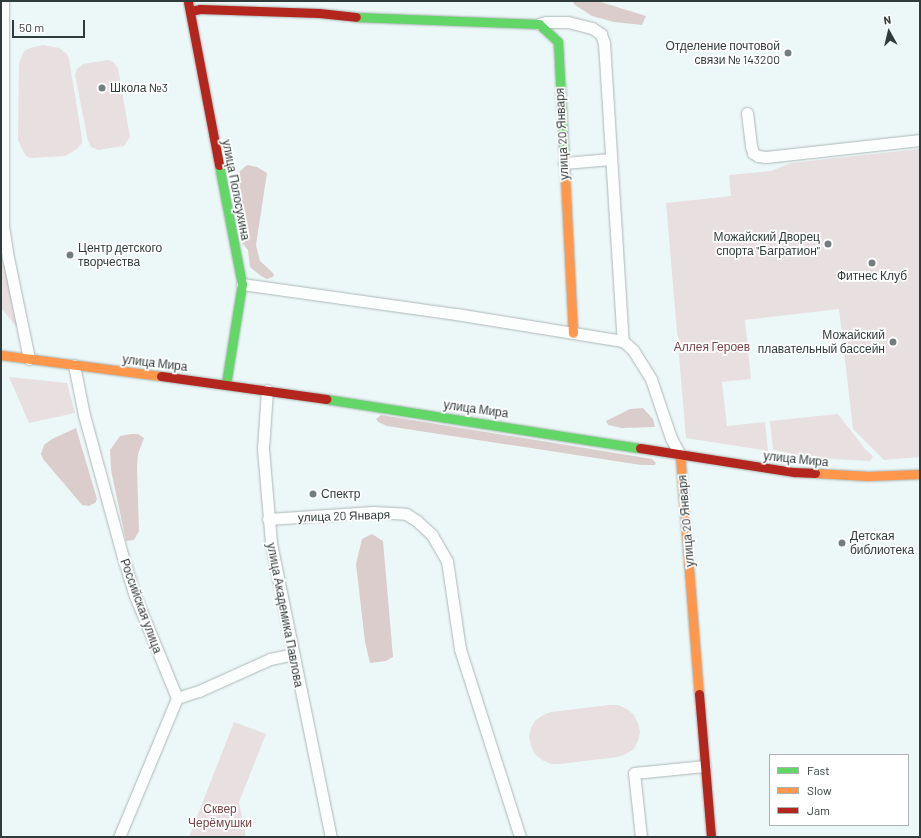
<!DOCTYPE html>
<html>
<head>
<meta charset="utf-8">
<style>
  body { margin:0 }
  #map { position:relative; width:921px; height:838px; overflow:hidden; background:#ecf8f7; font-family:Barlow,sans-serif }
  div>[style] { position:absolute }
  .green>* { inset:0; background:#e8dfe0 }
  .forest>* { inset:0; background:#dccdcd }
  .roads { filter:drop-shadow(0 0 1px #acb7b6) drop-shadow(0 0 1px #acb7b6) }
  .street>* { height:11px; margin:-5.5px; padding:0 5.5px; transform-origin:5.5px; border-radius:5.5px; background:#fcfefe }
  .fast>* { height:9px; margin:-4.5px; padding:0 4.5px; transform-origin:4.5px; border-radius:4.5px; background:#63d668 }
  .slow>* { height:9px; margin:-4.5px; padding:0 4.5px; transform-origin:4.5px; border-radius:4.5px; background:#ff974d }
  .jam>* { height:9px; margin:-4.5px; padding:0 4.5px; transform-origin:4.5px; border-radius:4.5px; background:#b3261e }
  .dots>* { width:11px; height:11px; translate:-50% -50%; box-sizing:border-box; border:2px solid #fff; border-radius:50% }
  span { translate:-50% -50%; white-space:nowrap; text-align:center; line-height:1.15; -webkit-text-stroke:3.5px #fff; paint-order:stroke }
  .poi-label { font-size:12px; color:#303c3b }
  .right { translate:-100% -50%; text-align:right }
  .left { translate:0 -50%; text-align:left }
  .street-label { font-size:12px; color:#303c3b }
  .park-label { font-size:12px; color:#794449 }
  .frame { position:absolute; inset:0; border:2px solid #303c3b; pointer-events:none }
  .legend { position:absolute; left:769px; top:754px; width:140px; height:72px; box-sizing:border-box; background:#fff; border:1px solid #acb1b1; margin:0; padding:5px 7px; list-style:none; font-size:12px; color:#303c3b }
  .legend li { display:flex; align-items:center; gap:8px; height:20px }
  .legend b { width:20px; border:1px solid #acb1b1 }
  .north { position:absolute; left:869px; top:12px; width:40px; height:40px; -webkit-text-stroke:3px #fff; paint-order:stroke; rotate:352deg; font-size:11px; font-weight:700; line-height:16px; text-align:center; color:#303c3b }
  .north::after { content:''; display:block; margin:auto; width:14px; height:18px; background:#303c3b; clip-path:polygon(50% 0,100% 100%,50% 72%,0 100%) }
  .scale { position:absolute; left:12px; top:20px; width:73px; height:18px; box-sizing:border-box; border:2px solid #303c3b; border-top:0; padding-left:5px; font-size:12px; line-height:14px; white-space:nowrap; color:#303c3b; -webkit-text-stroke:3px #fff; paint-order:stroke }
</style>
</head>
<body>
<div id="map">
  <div class="green">
    <div style="clip-path:polygon(43px 45px,59px 48px,67px 54px,69px 59px,82px 138px,82px 143px,77px 149px,65px 156px,30px 158px,26px 156px,23px 151px,18px 140px,19px 63px,24px 51px,30px 48px)"></div>
    <div style="clip-path:polygon(108px 60px,113px 62px,118px 68px,130px 137px,124px 146px,98px 150px,91px 147px,88px 141px,75px 75px,77px 69px,83px 64px)"></div>
    <div style="clip-path:polygon(920px 149px,920px 457px,884px 460px,853px 429px,839px 309px,745px 320px,751px 379px,722px 382px,727px 426px,765px 422px,768px 451px,686px 438px,666px 203px,731px 196px,729px 175px,771px 171px,791px 163px)"></div>
    <div style="clip-path:polygon(5px 255px,19px 330px,1px 308px,1px 259px)"></div>
    <div style="clip-path:polygon(9px 377px,67px 383px,75px 413px,29px 423px)"></div>
    <div style="clip-path:polygon(838px 414px,865px 449px,873px 456px,870px 461px,813px 458px,773px 450px,770px 421px)"></div>
    <div style="clip-path:polygon(609px 705px,618px 705px,627px 709px,634px 715px,638px 723px,640px 732px,638px 741px,634px 749px,626px 754px,618px 757px,560px 764px,551px 764px,542px 760px,535px 754px,531px 746px,529px 737px,531px 728px,535px 721px,543px 715px,551px 712px)"></div>
    <div style="clip-path:polygon(234px 722px,266px 734px,239px 802px,246px 837px,189px 837px)"></div>
  </div>
  <div class="forest">
    <div style="clip-path:polygon(572px 1px,601px 2px,646px 16px,642px 25px,614px 22px,592px 16px,575px 5px)"></div>
    <div style="clip-path:polygon(247px 165px,257px 167px,267px 173px,256px 245px,260px 261px,274px 274px,273px 277px,267px 279px,261px 276px,250px 267px,248px 250px,242px 243px,240px 222px,239px 172px)"></div>
    <div style="clip-path:polygon(643px 408px,653px 419px,655px 427px,622px 428px,608px 425px,606px 421px,630px 409px)"></div>
    <div style="clip-path:polygon(381px 415px,652px 459px,656px 463px,655px 465px,641px 465px,387px 426px,378px 422px,376px 419px)"></div>
    <div style="clip-path:polygon(76px 428px,97px 499px,95px 503px,89px 506px,82px 505px,43px 459px,41px 454px,44px 445px,52px 439px)"></div>
    <div style="clip-path:polygon(131px 434px,138px 434px,144px 438px,138px 454px,137px 468px,139px 531px,134px 540px,126px 541px,111px 470px,110px 450px,120px 436px)"></div>
    <div style="clip-path:polygon(372px 534px,383px 541px,393px 657px,386px 661px,370px 663px,365px 642px,356px 564px,362px 539px)"></div>
  </div>
  <div class="roads">
    <div class="street">
      <div style="left:3px;top:1px;width:225px;rotate:90deg"></div>
      <div style="left:3px;top:226px;width:36px;rotate:81deg"></div>
      <div style="left:9px;top:262px;width:99px;rotate:78.3deg"></div>
      <div style="left:539px;top:24px;width:6px;rotate:-18deg"></div>
      <div style="left:545px;top:22px;width:23px"></div>
      <div style="left:568px;top:22px;width:25px;rotate:14deg"></div>
      <div style="left:592px;top:28px;width:11px;rotate:34deg"></div>
      <div style="left:601px;top:34px;width:9px;rotate:72deg"></div>
      <div style="left:604px;top:43px;width:299px;rotate:86.4deg"></div>
      <div style="left:747px;top:113px;width:33px;rotate:83deg"></div>
      <div style="left:751px;top:146px;width:7px;rotate:74deg"></div>
      <div style="left:753px;top:153px;width:6px;rotate:31deg"></div>
      <div style="left:758px;top:156px;width:8px;rotate:7deg"></div>
      <div style="left:766px;top:157px;width:155px;rotate:-6.3deg"></div>
      <div style="left:564px;top:163px;width:47px;rotate:-4.9deg"></div>
      <div style="left:242px;top:284px;width:216px;rotate:8deg"></div>
      <div style="left:456px;top:314px;width:169px;rotate:9.2deg"></div>
      <div style="left:623px;top:341px;width:13px;rotate:42deg"></div>
      <div style="left:633px;top:350px;width:34px;rotate:58deg"></div>
      <div style="left:651px;top:379px;width:62px;rotate:71.3deg"></div>
      <div style="left:671px;top:438px;width:19px;rotate:62deg"></div>
      <div style="left:74px;top:365px;width:51px;rotate:78.7deg"></div>
      <div style="left:84px;top:415px;width:144px;rotate:74.7deg"></div>
      <div style="left:122px;top:554px;width:44px;rotate:72.8deg"></div>
      <div style="left:135px;top:596px;width:110px;rotate:67.6deg"></div>
      <div style="left:177px;top:698px;width:151px;rotate:112.6deg"></div>
      <div style="left:267px;top:390px;width:59px;rotate:93.9deg"></div>
      <div style="left:263px;top:449px;width:94px;rotate:85.1deg"></div>
      <div style="left:271px;top:543px;width:300px;rotate:78.5deg"></div>
      <div style="left:268px;top:519px;width:105px;rotate:-3.8deg"></div>
      <div style="left:373px;top:512px;width:33px;rotate:3deg"></div>
      <div style="left:406px;top:514px;width:13px;rotate:32deg"></div>
      <div style="left:417px;top:521px;width:21px;rotate:43deg"></div>
      <div style="left:432px;top:535px;width:30px;rotate:60deg"></div>
      <div style="left:447px;top:561px;width:89px;rotate:81.6deg"></div>
      <div style="left:460px;top:649px;width:197px;rotate:72.3deg"></div>
      <div style="left:177px;top:698px;width:23px;rotate:-18deg"></div>
      <div style="left:199px;top:691px;width:78px;rotate:-24.3deg"></div>
      <div style="left:270px;top:659px;width:24px;rotate:-12deg"></div>
      <div style="left:641px;top:837px;width:64px;rotate:-96.2deg"></div>
      <div style="left:634px;top:773px;width:71px;rotate:-5.6deg"></div>
    </div>
    <div class="fast">
      <div style="left:356px;top:17px;width:183px;rotate:2.2deg"></div>
      <div style="left:539px;top:24px;width:26px;rotate:43deg"></div>
      <div style="left:558px;top:42px;width:114px;rotate:87deg"></div>
      <div style="left:219px;top:165px;width:121px;rotate:79.1deg"></div>
      <div style="left:242px;top:284px;width:101px;rotate:99.1deg"></div>
      <div style="left:326px;top:399px;width:318px;rotate:8.9deg"></div>
    </div>
    <div class="slow">
      <div style="left:564px;top:156px;width:177px;rotate:87.1deg"></div>
      <div style="left:1px;top:355px;width:161px;rotate:7.5deg"></div>
      <div style="left:680px;top:455px;width:240px;rotate:85.5deg"></div>
      <div style="left:815px;top:473px;width:53px;rotate:3.2deg"></div>
      <div style="left:868px;top:476px;width:52px;rotate:-2.2deg"></div>
    </div>
    <div class="jam">
      <div style="left:188px;top:2px;width:166px;rotate:79.2deg"></div>
      <div style="left:190px;top:11px;width:10px;rotate:-11deg"></div>
      <div style="left:200px;top:9px;width:119px;rotate:1.9deg"></div>
      <div style="left:319px;top:13px;width:37px;rotate:6deg"></div>
      <div style="left:161px;top:376px;width:167px;rotate:7.9deg"></div>
      <div style="left:640px;top:448px;width:156px;rotate:8.9deg"></div>
      <div style="left:794px;top:472px;width:21px;rotate:3deg"></div>
      <div style="left:699px;top:694px;width:144px;rotate:85.2deg"></div>
    </div>
  </div>
  <div class="dots">
    <div style="left:788px;top:53px;background:#727e7d"></div>
    <div style="left:102px;top:88px;background:#727e7d"></div>
    <div style="left:828px;top:244px;background:#727e7d"></div>
    <div style="left:70px;top:255px;background:#727e7d"></div>
    <div style="left:872px;top:263px;background:#727e7d"></div>
    <div style="left:893px;top:342px;background:#727e7d"></div>
    <div style="left:313px;top:494px;background:#727e7d"></div>
    <div style="left:842px;top:543px;background:#727e7d"></div>
  </div>
  <div class="poi-label">
    <span class="right" style="left:780px;top:53px">Отделение почтовой<br>связи № 143200</span>
    <span class="left" style="left:110px;top:88px">Школа №3</span>
    <span class="right" style="left:820px;top:244px">Можайский Дворец<br>спорта "Багратион"</span>
    <span class="left" style="left:78px;top:255px">Центр детского<br>творчества</span>
    <span style="left:872px;top:276px">Фитнес Клуб</span>
    <span class="right" style="left:885px;top:342px">Можайский<br>плавательный бассейн</span>
    <span class="left" style="left:321px;top:494px">Спектр</span>
    <span class="left" style="left:850px;top:543px">Детская<br>библиотека</span>
  </div>
  <div class="street-label">
    <span style="left:562px;top:134px;rotate:-93deg">улица 20 Января</span>
    <span style="left:236px;top:190px;rotate:79deg">улица Полосухина</span>
    <span style="left:155px;top:363px;rotate:7deg">улица Мира</span>
    <span style="left:476px;top:409px;rotate:8deg">улица Мира</span>
    <span style="left:796px;top:459px;rotate:6deg">улица Мира</span>
    <span style="left:344px;top:516px;rotate:-2deg">улица 20 Января</span>
    <span style="left:686px;top:521px;rotate:-95deg">улица 20 Января</span>
    <span style="left:141px;top:606px;rotate:70deg">Российская улица</span>
    <span style="left:285px;top:615px;rotate:79deg">улица Академика Павлова</span>
  </div>
  <div class="park-label">
    <span style="left:712px;top:347px">Аллея Героев</span>
    <span style="left:220px;top:816px">Сквер<br>Черёмушки</span>
  </div>
  <div class="frame"></div>
  <ul class="legend">
  <li><b style="height:5px;background:#63d668"></b>Fast</li>
  <li><b style="height:5px;background:#ff974d"></b>Slow</li>
  <li><b style="height:5px;background:#b3261e"></b>Jam</li>
  </ul>
  <div class="north">N</div>
  <div class="scale">50 m</div>
</div>
</body>
</html>
